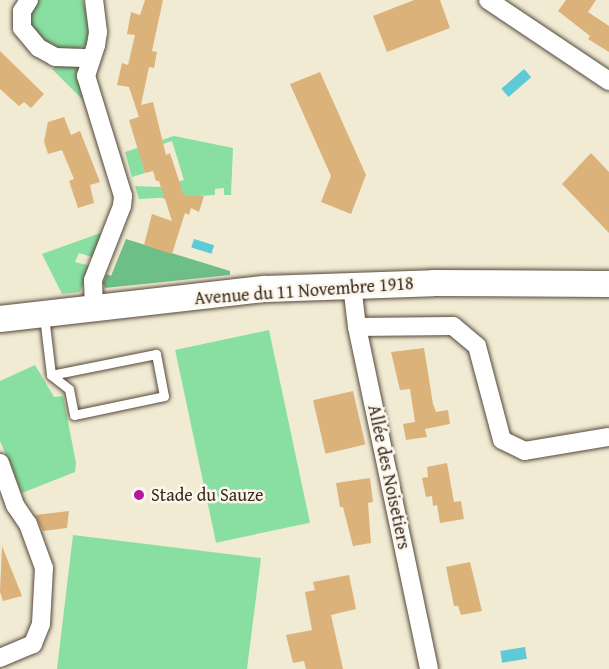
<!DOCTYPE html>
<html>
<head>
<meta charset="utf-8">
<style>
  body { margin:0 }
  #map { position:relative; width:609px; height:669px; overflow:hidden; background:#f1ebd4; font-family:"Gentium Book Plus",serif }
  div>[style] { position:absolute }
  .green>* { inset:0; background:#89dfa2; transform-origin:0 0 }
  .forest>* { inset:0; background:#6ebe88 }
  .water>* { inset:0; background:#5ec9d7; transform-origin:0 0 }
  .building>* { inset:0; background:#dcb27b; transform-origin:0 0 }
  .roads { filter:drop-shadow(0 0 2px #564739) drop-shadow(0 0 2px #564739) }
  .service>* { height:9px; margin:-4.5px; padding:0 4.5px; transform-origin:4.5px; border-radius:4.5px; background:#fff }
  .minor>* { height:18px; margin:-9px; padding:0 9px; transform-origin:9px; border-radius:9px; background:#fff }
  .secondary>* { height:26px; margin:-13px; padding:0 13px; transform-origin:13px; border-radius:13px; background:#fff }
  .dots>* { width:16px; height:16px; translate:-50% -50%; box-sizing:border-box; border:3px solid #fbf7ec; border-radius:50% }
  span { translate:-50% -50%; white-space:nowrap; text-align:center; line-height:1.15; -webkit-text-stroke:5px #fbf7ec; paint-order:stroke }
  .street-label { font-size:18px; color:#3b2a1e }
  .poi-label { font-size:18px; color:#3b2a1e }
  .left { translate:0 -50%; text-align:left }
</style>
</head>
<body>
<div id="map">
  <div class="green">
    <div style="clip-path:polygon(37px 0,83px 0,90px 26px,89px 44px,74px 50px,53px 49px,32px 31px,29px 9px)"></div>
    <div style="clip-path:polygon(74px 64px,78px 70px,84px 101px,52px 69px,57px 66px)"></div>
    <div style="clip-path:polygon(174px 136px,233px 148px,231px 195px,224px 195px,224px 188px,215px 189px,215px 195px,139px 199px,135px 186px,161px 187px,184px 180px,172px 141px,139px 152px,145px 173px,132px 177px,125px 152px)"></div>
    <div style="clip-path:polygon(106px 231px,95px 258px,79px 253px,75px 262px,91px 266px,80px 292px,62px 294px,42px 254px)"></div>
    <div style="left:269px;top:330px;width:197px;height:96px;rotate:78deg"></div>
    <div style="clip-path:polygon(35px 365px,54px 397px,63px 396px,76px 463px,75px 472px,22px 493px,0 441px,0 381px)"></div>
    <div style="clip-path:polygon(73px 535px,261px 558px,247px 669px,57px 669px)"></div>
  </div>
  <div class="forest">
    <div style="clip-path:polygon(126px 239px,230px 271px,230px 275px,105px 288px,103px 283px,107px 274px,111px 276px)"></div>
  </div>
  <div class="water">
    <div style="left:524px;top:69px;width:11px;height:30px;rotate:49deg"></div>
    <div style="left:194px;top:239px;width:21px;height:9px;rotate:17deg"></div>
    <div style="left:525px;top:647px;width:12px;height:25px;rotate:81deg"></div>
  </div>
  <div class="building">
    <div style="clip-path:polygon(145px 0,163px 0,152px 51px,157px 52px,154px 68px,149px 67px,141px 105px,153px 102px,166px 155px,170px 153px,184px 196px,204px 196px,199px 212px,191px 208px,189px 215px,185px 213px,172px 254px,144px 245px,152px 214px,172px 221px,165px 199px,161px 197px,164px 197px,159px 181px,156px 181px,153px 171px,145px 173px,129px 120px,139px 117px,129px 87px,117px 85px,122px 63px,128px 65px,135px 35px,127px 34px,131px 12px,140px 15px)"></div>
    <div style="clip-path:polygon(414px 0,440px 0,450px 28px,387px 52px,373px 16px)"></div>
    <div style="clip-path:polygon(566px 0,596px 0,588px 12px,609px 26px,609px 52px,588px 39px,590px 36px,558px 11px)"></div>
    <div style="clip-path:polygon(0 51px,44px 94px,31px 108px,24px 102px,19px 106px,0 89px)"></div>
    <div style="clip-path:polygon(320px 72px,366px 175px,351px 214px,321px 202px,331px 176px,290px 84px)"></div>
    <div style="clip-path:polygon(64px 117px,71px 135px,80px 131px,100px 182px,90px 185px,94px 203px,78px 208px,69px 181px,74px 179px,62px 150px,48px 154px,44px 141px,48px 122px)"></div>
    <div style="clip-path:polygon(591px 153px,609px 172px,609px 233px,562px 184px)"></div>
    <div style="clip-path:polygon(424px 348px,433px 404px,436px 412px,448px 410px,450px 424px,425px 429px,427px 437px,406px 440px,403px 424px,415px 422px,410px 389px,400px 390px,391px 352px)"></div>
    <div style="left:353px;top:391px;width:55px;height:41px;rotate:77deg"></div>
    <div style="clip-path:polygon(447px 463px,454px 502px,461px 501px,464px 519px,440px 523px,437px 505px,433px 506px,432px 496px,426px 497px,422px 478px,428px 477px,427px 467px)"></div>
    <div style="clip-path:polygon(370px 478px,373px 502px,368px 503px,371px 543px,353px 546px,343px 507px,340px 507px,336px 483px)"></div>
    <div style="clip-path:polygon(69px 511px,67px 528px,43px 531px,35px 515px)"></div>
    <div style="clip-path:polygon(2px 546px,22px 596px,3px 601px,0 592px)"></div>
    <div style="clip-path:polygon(470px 562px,482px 611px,461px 615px,458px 606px,454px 606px,446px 567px)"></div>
    <div style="clip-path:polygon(349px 575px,356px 609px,331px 615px,343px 669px,306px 669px,304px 661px,293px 663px,286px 635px,312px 630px,305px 592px,315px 590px,313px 582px)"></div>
  </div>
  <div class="roads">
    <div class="service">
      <div style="left:44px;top:316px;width:59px;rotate:83.2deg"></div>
      <div style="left:51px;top:375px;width:23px;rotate:38deg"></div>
      <div style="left:69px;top:389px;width:26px;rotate:79deg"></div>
      <div style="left:74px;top:415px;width:92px;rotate:-11.9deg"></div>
      <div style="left:164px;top:396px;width:43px;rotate:-100.8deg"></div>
      <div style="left:156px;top:354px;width:107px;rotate:168.7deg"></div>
    </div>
    <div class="minor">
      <div style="left:29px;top:0;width:13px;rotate:122deg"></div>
      <div style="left:22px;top:11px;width:17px;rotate:90deg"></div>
      <div style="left:22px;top:28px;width:26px;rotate:50deg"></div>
      <div style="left:39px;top:48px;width:18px;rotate:29deg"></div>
      <div style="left:55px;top:57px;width:36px;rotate:2deg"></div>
      <div style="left:488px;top:0;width:146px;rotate:33.8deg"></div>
      <div style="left:352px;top:285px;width:42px;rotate:83.2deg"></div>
      <div style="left:357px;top:327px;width:349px;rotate:78.1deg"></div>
      <div style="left:94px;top:309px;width:29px;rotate:-92deg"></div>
      <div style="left:93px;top:280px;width:79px;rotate:-68.6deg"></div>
      <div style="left:122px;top:206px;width:10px;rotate:-84deg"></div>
      <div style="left:123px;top:196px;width:126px;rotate:-107.1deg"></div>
      <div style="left:86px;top:76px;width:33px;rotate:-72deg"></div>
      <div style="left:96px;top:45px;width:13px;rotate:-81deg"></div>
      <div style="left:98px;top:32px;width:32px;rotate:-97deg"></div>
      <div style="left:357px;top:327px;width:96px;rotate:-0.6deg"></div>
      <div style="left:453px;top:326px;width:31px;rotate:40deg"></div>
      <div style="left:477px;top:346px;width:97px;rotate:75.1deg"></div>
      <div style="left:502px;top:440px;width:25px;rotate:26deg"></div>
      <div style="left:525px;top:451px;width:85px;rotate:-9.5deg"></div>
      <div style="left:0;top:463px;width:45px;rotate:70.3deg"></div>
      <div style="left:15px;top:505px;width:23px;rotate:56deg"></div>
      <div style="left:28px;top:524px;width:47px;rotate:70deg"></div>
      <div style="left:44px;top:568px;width:56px;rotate:93.1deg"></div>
      <div style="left:41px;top:624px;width:22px;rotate:112deg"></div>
      <div style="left:33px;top:644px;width:36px;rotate:157deg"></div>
    </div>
    <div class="secondary">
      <div style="left:0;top:319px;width:267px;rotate:-6.5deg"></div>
      <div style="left:265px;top:289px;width:168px;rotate:-2deg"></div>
      <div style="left:433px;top:283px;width:176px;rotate:0.3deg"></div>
    </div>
  </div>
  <div class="dots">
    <div style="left:139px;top:495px;background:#b5179e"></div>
  </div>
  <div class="street-label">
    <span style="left:304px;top:291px;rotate:-4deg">Avenue du 11 Novembre 1918</span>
    <span style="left:389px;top:477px;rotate:78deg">Allée des Noisetiers</span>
  </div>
  <div class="poi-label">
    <span class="left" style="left:151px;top:495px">Stade du Sauze</span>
  </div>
</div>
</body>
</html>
